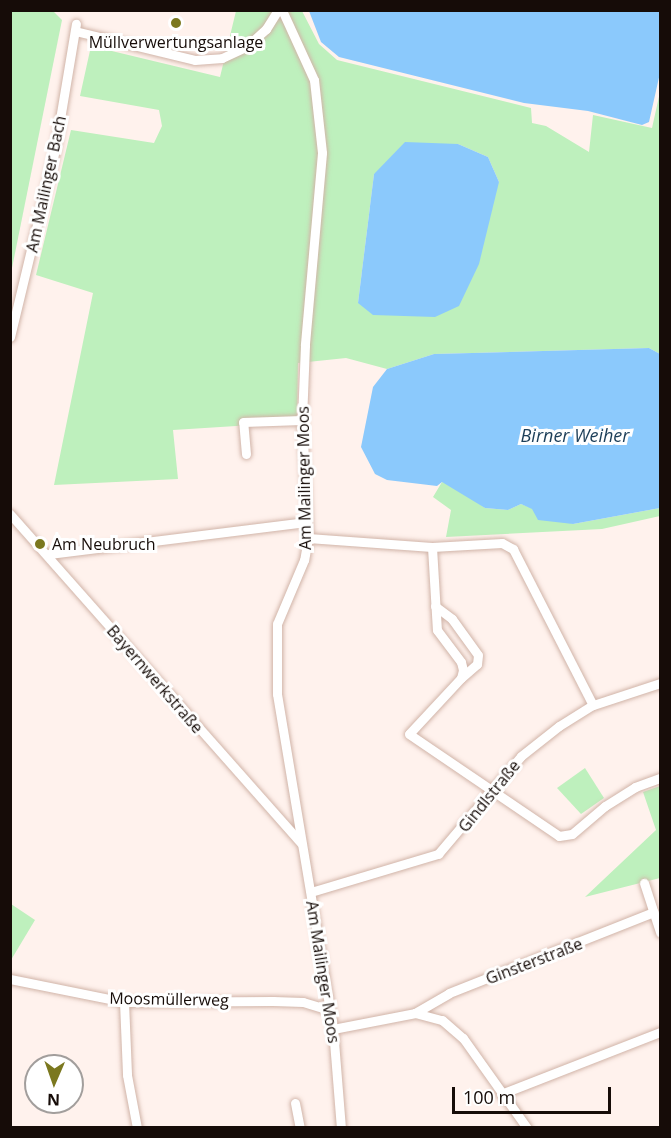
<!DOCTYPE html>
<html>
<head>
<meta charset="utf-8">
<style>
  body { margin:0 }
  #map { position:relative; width:671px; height:1138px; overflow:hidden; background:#fff2ed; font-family:"Open Sans",sans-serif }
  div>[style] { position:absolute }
  .green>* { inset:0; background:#bef0bd }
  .water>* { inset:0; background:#8bc9fc }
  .roads { filter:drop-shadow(0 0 2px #d1b4a8) drop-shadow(0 0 2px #d1b4a8) }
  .street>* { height:9px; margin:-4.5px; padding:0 4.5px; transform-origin:4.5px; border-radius:4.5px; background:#fff }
  .dots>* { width:16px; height:16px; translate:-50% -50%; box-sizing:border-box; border:3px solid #fff; border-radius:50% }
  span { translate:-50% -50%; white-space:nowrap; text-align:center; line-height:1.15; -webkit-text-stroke:6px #fff; paint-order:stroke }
  .poi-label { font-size:16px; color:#160c08 }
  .left { translate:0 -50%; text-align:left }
  .street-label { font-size:16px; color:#160c08 }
  .water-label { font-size:18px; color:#1c3e58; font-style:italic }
  .frame { position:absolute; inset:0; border:12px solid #160c08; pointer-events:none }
  .north { position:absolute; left:24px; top:1054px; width:60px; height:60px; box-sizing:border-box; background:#fff; border:2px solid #a29e9c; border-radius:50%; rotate:182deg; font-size:16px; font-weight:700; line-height:24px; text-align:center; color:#160c08 }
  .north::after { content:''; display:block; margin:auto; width:21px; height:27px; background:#7b781f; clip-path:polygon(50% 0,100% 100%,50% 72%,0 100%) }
  .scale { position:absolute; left:452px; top:1087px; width:159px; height:27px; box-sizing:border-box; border:3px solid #160c08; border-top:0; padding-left:8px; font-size:18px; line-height:21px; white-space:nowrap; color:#160c08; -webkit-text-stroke:4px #fff; paint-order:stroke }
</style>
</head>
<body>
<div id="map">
  <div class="green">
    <div style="clip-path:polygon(11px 10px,53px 11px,62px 20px,11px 273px)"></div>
    <div style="clip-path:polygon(evenodd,236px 11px,302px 11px,319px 44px,337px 60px,531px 108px,532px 123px,546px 126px,589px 152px,593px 115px,652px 128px,660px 92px,660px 354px,649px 348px,434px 354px,387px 369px,346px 358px,298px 363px,297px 422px,173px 430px,178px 479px,54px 485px,93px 293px,36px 275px,71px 130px,154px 143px,162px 126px,159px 110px,80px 96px,91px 46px,220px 77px,236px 11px,458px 144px,488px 157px,499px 182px,358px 303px,374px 174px,458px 144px)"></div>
    <div style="clip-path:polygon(442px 482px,455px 486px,485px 508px,508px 510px,521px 504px,573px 524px,660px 508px,660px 516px,602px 529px,446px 537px,451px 510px,433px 497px)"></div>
    <div style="clip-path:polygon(585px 768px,604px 798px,581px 814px,557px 788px)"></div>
    <div style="clip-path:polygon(660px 786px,660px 878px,585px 897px,656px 830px,643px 792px)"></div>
    <div style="clip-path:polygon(11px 904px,35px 920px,11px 960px)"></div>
  </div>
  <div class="water">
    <div style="clip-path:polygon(309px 11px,660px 11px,660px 73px,649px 122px,642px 125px,588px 111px,524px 103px,339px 57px,321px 42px)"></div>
    <div style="clip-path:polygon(405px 142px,458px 144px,488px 157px,499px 182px,479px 264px,459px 306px,435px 317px,373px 315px,358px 303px,374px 174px)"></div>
    <div style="clip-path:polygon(649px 348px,660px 354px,660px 508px,573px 524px,538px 520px,532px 509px,521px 504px,508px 510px,485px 508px,442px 482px,437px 486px,387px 480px,375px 474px,361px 447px,373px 387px,387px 369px,434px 354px)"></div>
  </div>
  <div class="roads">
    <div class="street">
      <div style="left:282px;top:10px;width:77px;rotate:65.4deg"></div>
      <div style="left:314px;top:80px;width:73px;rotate:83.7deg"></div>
      <div style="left:322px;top:153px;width:193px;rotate:95.1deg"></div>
      <div style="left:305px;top:345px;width:75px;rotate:92.3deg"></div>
      <div style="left:302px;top:420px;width:118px;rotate:87.1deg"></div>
      <div style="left:308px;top:538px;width:22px;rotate:100deg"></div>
      <div style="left:304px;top:560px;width:69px;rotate:112.9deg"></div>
      <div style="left:277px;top:624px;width:70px;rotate:90deg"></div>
      <div style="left:277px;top:694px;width:340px;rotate:80.5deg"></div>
      <div style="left:333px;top:1029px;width:99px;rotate:85.4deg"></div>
      <div style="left:75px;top:31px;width:123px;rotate:13.6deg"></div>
      <div style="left:195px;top:60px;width:27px;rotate:-4deg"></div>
      <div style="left:222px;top:58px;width:26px;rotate:-25deg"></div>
      <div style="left:246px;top:47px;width:27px;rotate:-42deg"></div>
      <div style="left:266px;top:29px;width:22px;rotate:-58deg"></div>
      <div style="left:10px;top:337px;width:193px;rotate:-76.5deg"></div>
      <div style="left:55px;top:149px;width:127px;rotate:-80.5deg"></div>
      <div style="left:246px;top:454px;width:32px;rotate:-95deg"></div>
      <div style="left:243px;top:422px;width:59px;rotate:-1.9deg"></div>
      <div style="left:10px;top:514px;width:439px;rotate:48.5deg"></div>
      <div style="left:308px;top:538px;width:124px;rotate:4.2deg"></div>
      <div style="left:432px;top:547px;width:70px;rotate:-3.3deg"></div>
      <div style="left:502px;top:543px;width:13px;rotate:29deg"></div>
      <div style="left:513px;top:549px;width:175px;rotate:62.9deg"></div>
      <div style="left:432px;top:547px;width:83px;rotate:86.6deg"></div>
      <div style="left:437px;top:630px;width:40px;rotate:53deg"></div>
      <div style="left:461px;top:662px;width:8px;rotate:76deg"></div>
      <div style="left:463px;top:670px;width:8px;rotate:104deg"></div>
      <div style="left:461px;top:678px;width:76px;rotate:132.9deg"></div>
      <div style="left:409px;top:734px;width:181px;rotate:34.2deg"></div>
      <div style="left:559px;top:836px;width:13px;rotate:-9deg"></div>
      <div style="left:572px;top:834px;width:43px;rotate:-40.3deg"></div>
      <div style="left:605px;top:806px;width:36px;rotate:-32deg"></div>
      <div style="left:635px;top:787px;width:27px;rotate:-20deg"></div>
      <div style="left:49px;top:554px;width:259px;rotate:-7.1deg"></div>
      <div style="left:435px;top:606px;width:21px;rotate:37deg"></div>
      <div style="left:452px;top:619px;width:44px;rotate:54.2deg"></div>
      <div style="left:478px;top:655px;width:9px;rotate:96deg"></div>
      <div style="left:477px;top:664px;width:21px;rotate:139deg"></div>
      <div style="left:644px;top:883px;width:52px;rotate:71.9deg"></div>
      <div style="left:311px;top:892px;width:133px;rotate:-16.7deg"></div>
      <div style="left:438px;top:854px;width:128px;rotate:-49.7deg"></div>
      <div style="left:521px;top:756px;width:48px;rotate:-38.3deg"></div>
      <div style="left:559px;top:726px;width:40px;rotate:-32deg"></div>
      <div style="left:593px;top:705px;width:71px;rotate:-18.2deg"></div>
      <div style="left:10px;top:979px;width:116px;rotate:11.4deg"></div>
      <div style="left:124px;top:1002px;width:149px;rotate:-0.4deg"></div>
      <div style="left:273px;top:1001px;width:30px;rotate:2deg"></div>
      <div style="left:303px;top:1002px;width:27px;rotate:17deg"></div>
      <div style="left:124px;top:1002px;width:73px;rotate:87.6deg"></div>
      <div style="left:127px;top:1075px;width:54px;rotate:79.3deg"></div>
      <div style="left:415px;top:1013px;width:39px;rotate:-30deg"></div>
      <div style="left:449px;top:993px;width:220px;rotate:-21.6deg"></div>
      <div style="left:333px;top:1029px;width:84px;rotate:-11deg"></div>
      <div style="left:415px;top:1013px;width:28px;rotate:15deg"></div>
      <div style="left:442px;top:1020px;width:28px;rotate:41deg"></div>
      <div style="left:463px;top:1038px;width:110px;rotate:54.6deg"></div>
      <div style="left:501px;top:1094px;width:171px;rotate:-21.3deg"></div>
      <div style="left:295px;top:1103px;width:25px;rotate:79deg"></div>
    </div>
  </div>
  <div class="dots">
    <div style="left:176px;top:23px;background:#7b781f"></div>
    <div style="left:40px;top:544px;background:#7b781f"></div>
  </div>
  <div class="poi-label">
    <span style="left:176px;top:42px">Müllverwertungsanlage</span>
    <span class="left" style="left:52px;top:544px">Am Neubruch</span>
  </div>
  <div class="street-label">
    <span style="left:46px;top:184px;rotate:-78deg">Am Mailinger Bach</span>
    <span style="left:304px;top:478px;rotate:-91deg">Am Mailinger Moos</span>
    <span style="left:155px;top:679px;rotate:49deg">Bayernwerkstraße</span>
    <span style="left:489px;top:796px;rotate:-51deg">Gindlstraße</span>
    <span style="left:534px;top:961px;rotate:-21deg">Ginsterstraße</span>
    <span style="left:323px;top:972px;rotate:81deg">Am Mailinger Moos</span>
    <span style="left:169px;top:999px;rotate:1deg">Moosmüllerweg</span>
  </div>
  <div class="water-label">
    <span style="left:575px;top:435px">Birner Weiher</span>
  </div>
  <div class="frame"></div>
  <div class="north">N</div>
  <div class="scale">100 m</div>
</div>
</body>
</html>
